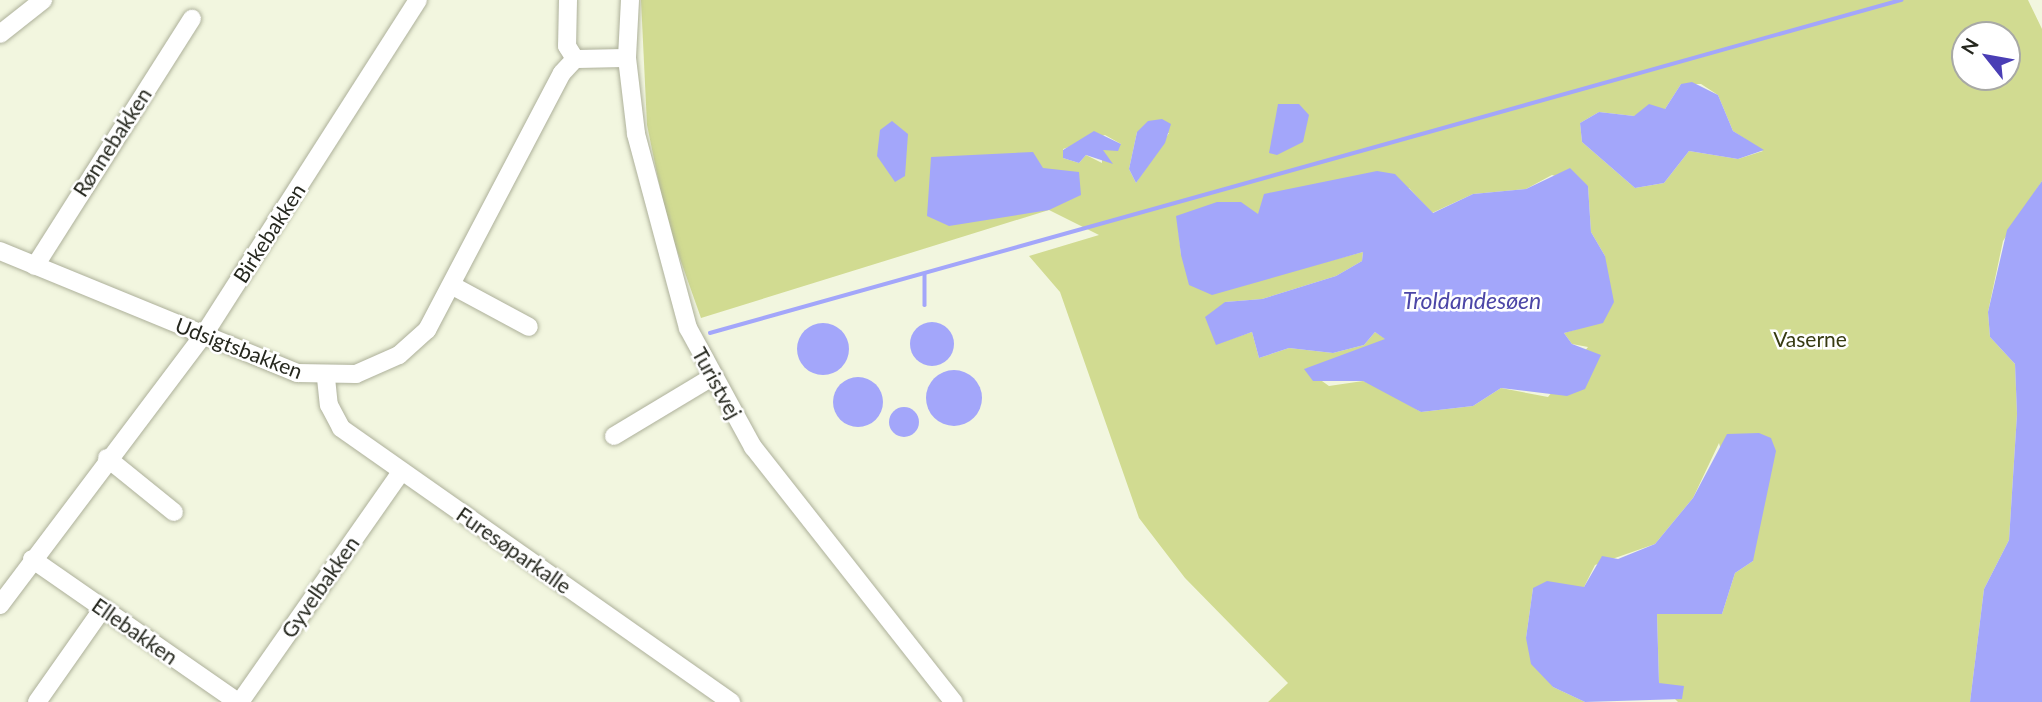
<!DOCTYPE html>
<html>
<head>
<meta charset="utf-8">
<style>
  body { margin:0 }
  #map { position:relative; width:2042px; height:702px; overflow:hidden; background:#f2f6df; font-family:Lato,sans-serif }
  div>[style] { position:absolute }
  .green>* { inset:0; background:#d1db91 }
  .water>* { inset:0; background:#a3a6fa }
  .round { border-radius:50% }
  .stream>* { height:3.5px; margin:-1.75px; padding:0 1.75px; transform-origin:1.75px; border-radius:1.75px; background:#a3a6fa }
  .roads { filter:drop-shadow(0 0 2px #adb09a) drop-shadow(0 0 2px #adb09a) }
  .minor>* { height:18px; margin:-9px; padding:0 9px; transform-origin:9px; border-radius:9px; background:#fff }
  span { translate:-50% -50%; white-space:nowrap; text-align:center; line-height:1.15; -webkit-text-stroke:5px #fff; paint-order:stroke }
  .street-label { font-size:21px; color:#25271e }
  .park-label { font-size:21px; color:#373b12 }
  .water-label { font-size:23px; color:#4c46a7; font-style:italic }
  .north { position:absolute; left:1951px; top:21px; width:70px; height:70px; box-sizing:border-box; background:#fff; border:2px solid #a8a9a5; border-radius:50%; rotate:301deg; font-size:19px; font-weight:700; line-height:28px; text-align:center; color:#25271e }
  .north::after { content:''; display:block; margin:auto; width:24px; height:32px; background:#4a3eb5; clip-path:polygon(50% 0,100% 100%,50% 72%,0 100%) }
</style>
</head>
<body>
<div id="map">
  <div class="green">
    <div style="clip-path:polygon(evenodd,641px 0,2028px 0,2042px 29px,2042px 181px,2003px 241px,1988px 312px,1990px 337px,2015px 364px,2017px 414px,2009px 540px,1984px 589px,1970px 702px,1678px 702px,1659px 683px,1657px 614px,1722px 614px,1735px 573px,1753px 561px,1719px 443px,1693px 498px,1655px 544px,1595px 565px,1584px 587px,1533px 588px,1526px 638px,1553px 687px,1585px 702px,1268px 702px,1288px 683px,1185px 578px,1139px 518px,1060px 292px,1029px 256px,1099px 235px,1049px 210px,701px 318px,667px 222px,647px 125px,641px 0,1965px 35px,2007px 35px,2007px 77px,1965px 77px,1965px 35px,641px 0,1681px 84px,1701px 84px,1718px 95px,1733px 131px,1763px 151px,1738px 159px,1689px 151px,1664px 183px,1635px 188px,1582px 142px,1580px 123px,1599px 112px,1634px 116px,1665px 109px,1681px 84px,641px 0,1137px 132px,1169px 133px,1136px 183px,1129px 169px,1137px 132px,641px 0,1105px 135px,1121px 144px,1102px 150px,1102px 163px,1086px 155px,1079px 163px,1063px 158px,1063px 149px,1105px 135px,641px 0,1552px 175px,1588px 186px,1591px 232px,1605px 256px,1584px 327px,1564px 333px,1572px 344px,1588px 347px,1548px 397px,1501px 388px,1473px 406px,1421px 412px,1380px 387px,1363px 381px,1329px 386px,1305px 369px,1378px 347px,1386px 339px,1375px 332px,1364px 345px,1333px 353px,1289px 348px,1259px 358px,1252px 332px,1216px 344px,1225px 302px,1262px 299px,1336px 276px,1362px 261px,1363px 252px,1299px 269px,1181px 255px,1177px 216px,1258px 214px,1409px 188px,1432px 213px,1473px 194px,1526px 189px,1552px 175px)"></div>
  </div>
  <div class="water">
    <div style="clip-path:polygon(1692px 82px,1718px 95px,1733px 131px,1764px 150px,1738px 159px,1689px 151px,1664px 183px,1635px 188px,1582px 142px,1580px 123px,1599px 112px,1634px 116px,1649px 104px,1665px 109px,1681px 84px)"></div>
    <div style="clip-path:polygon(1278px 104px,1299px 104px,1309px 115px,1303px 142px,1277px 155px,1269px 153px)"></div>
    <div style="clip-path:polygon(1162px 119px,1171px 124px,1165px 143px,1136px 183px,1129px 169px,1137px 132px,1148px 121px)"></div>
    <div style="clip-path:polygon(892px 121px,908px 134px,905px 176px,895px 182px,877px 156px,880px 130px)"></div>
    <div style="clip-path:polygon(1094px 131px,1121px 144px,1118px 151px,1103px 150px,1113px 164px,1086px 155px,1079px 163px,1063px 158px,1063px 150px)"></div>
    <div style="clip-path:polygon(1033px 152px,1043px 168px,1079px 172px,1081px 195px,1049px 210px,949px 226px,927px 216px,931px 157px)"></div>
    <div style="clip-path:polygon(1570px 168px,1588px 186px,1591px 232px,1605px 256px,1614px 302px,1603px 323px,1564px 333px,1572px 344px,1601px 355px,1585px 389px,1567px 396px,1501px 388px,1473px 406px,1421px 412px,1363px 381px,1313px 381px,1304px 369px,1385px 339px,1375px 332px,1364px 345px,1333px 353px,1289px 348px,1259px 358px,1252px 332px,1216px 345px,1205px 317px,1225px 302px,1262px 299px,1336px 276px,1362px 261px,1363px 252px,1212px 295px,1189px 285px,1181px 255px,1176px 216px,1217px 202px,1241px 202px,1258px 214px,1264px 194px,1377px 171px,1395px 174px,1433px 213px,1473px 194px,1526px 189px)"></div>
    <div style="clip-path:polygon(2042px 181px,2042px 702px,1970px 702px,1984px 589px,2009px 540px,2017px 414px,2015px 364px,1990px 337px,1988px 312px,2007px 230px)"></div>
    <div class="round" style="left:910px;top:322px;width:44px;height:44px"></div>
    <div class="round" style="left:797px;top:323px;width:52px;height:52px"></div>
    <div class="round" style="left:926px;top:370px;width:56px;height:56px"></div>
    <div class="round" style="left:833px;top:377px;width:50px;height:50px"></div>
    <div class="round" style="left:889px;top:407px;width:30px;height:30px"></div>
    <div style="clip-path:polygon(1759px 433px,1771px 438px,1776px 451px,1753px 561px,1735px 573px,1722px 614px,1657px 614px,1659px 683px,1684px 686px,1682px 699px,1585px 702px,1553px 687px,1531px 664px,1526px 638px,1533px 588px,1547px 581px,1584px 587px,1602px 556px,1618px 559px,1655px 544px,1693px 498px,1727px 434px)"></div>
  </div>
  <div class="stream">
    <div style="left:925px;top:274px;width:31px;rotate:90deg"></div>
    <div style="left:710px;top:333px;width:1237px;rotate:-15.62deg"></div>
  </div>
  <div class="roads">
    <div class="minor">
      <div style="left:568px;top:0;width:46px;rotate:91.2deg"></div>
      <div style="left:567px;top:46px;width:15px;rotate:58deg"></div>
      <div style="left:630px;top:0;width:58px;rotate:93deg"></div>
      <div style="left:627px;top:58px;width:77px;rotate:83.2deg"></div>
      <div style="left:636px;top:134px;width:201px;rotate:75deg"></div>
      <div style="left:688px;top:328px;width:136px;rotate:61.4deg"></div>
      <div style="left:753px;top:447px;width:325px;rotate:51.8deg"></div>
      <div style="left:0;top:34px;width:55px;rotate:-38.3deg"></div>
      <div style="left:0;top:251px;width:321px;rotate:22.3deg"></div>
      <div style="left:297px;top:373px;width:59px;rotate:1deg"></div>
      <div style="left:356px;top:374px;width:47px;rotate:-23.8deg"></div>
      <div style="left:399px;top:355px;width:38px;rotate:-42deg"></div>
      <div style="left:427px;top:330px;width:290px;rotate:-62.3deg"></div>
      <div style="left:562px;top:73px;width:19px;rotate:-47deg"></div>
      <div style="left:575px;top:59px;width:52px;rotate:-1.1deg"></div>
      <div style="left:35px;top:266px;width:293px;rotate:-57.6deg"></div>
      <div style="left:453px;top:286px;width:86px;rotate:28.3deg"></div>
      <div style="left:326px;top:378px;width:27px;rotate:84deg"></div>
      <div style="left:329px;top:405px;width:26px;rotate:62deg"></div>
      <div style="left:341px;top:428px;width:477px;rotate:35.1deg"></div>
      <div style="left:614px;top:436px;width:114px;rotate:-31deg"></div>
      <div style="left:107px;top:458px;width:86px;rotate:38.9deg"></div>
      <div style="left:32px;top:559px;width:251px;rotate:34.8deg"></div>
      <div style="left:0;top:605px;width:337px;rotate:-53deg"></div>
      <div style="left:203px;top:336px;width:399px;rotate:-57.4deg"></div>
      <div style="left:37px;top:702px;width:115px;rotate:-54.9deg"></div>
      <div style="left:240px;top:702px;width:281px;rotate:-55deg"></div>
    </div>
  </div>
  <div class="street-label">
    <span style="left:112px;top:142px;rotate:-57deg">Rønnebakken</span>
    <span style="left:269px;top:233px;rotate:-57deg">Birkebakken</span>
    <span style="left:239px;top:348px;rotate:21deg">Udsigtsbakken</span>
    <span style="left:717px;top:383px;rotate:61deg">Turistvej</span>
    <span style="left:514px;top:550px;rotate:35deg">Furesøparkalle</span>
    <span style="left:320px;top:587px;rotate:-55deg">Gyvelbakken</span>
    <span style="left:135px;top:631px;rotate:35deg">Ellebakken</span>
  </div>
  <div class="park-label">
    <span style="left:1810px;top:339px">Vaserne</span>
  </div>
  <div class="water-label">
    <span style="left:1472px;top:300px">Troldandesøen</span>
  </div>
  <div class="north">N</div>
</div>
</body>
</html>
